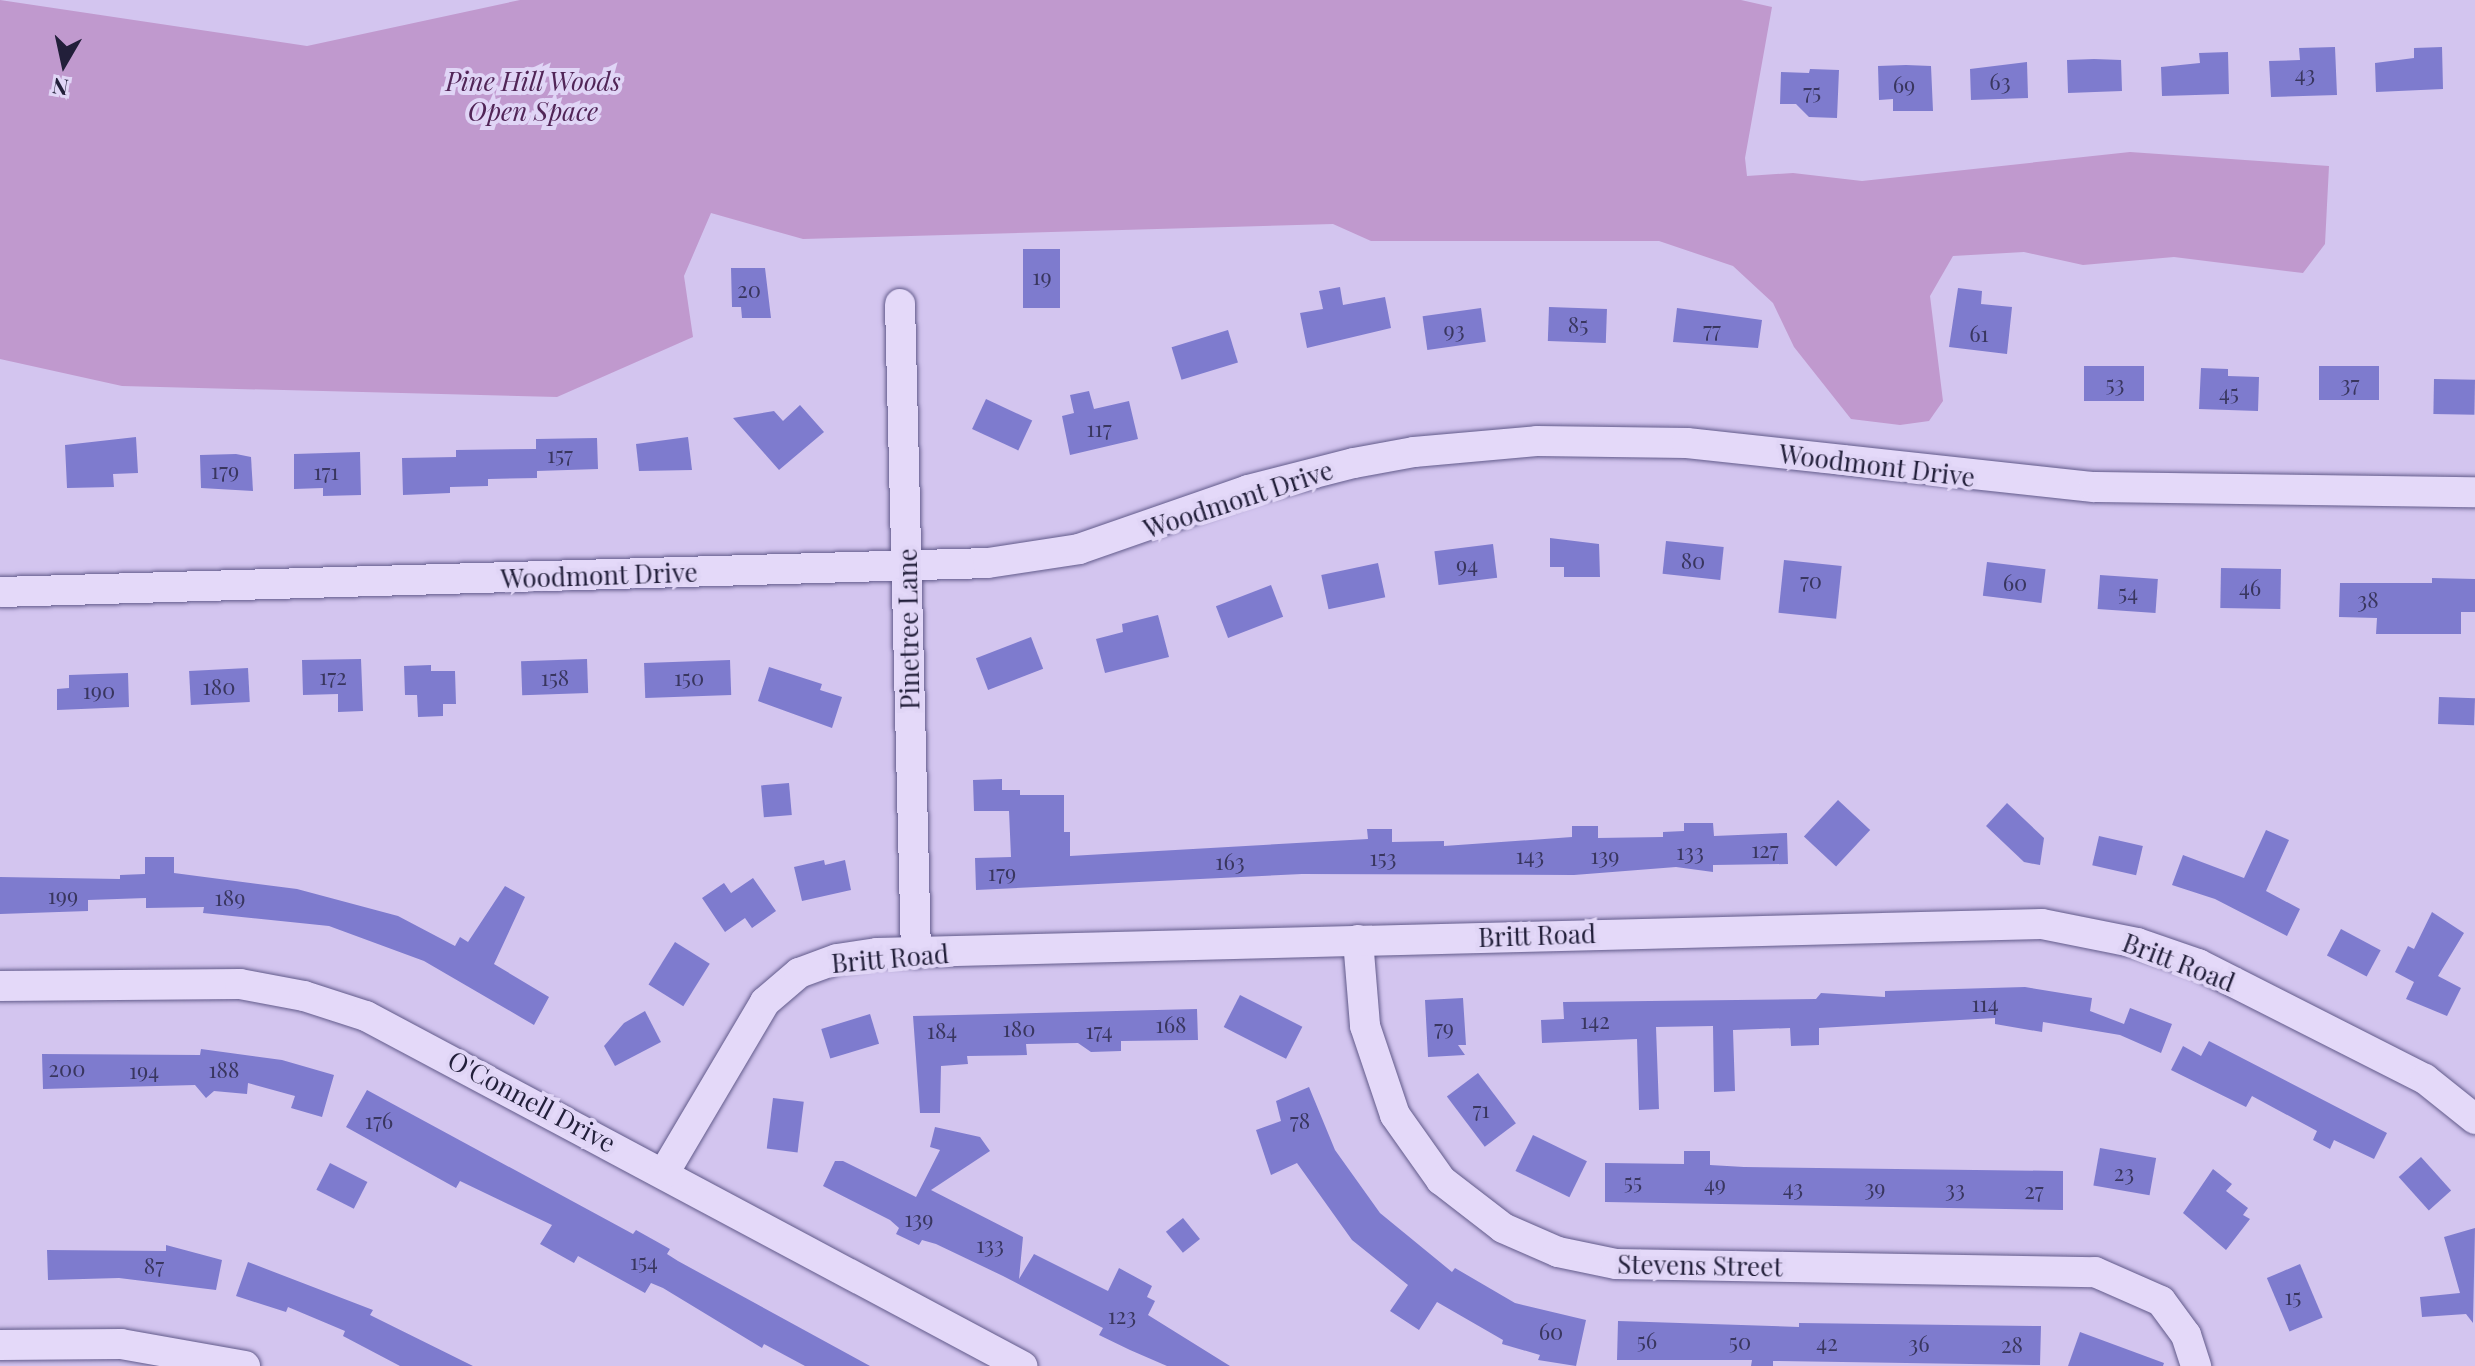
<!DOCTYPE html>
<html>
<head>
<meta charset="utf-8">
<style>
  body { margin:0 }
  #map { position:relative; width:2475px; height:1366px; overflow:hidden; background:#d3c5ef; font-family:"Playfair Display",serif }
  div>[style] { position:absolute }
  .green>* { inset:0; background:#c099ce }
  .building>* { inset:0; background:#7e7bce; transform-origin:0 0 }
  .roads { filter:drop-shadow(0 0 2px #625b8b) drop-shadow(0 0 2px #625b8b) }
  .minor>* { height:30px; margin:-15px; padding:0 15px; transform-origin:15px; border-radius:15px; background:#e4d9f9 }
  span { translate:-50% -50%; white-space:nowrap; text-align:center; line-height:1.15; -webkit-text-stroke:8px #e0d5f6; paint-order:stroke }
  .number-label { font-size:22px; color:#39365f }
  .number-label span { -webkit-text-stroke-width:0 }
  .park-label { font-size:26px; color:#512557; font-style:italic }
  .street-label { font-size:26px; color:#221f3a }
  .north { position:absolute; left:24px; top:24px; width:80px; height:80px; -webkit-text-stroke:6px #e0d5f6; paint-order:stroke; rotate:189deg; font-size:22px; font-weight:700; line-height:32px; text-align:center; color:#221f3a }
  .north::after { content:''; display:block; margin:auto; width:28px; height:36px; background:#221f3a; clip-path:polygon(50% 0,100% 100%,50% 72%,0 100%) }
</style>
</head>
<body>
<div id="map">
  <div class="green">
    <div style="clip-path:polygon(0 0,307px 46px,520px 0,1741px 0,1772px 7px,1745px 158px,1747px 176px,1793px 173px,1862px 181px,2130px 152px,2329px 166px,2325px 244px,2303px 273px,2174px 257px,2083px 265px,2024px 252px,1953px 256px,1930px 296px,1943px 401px,1929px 421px,1900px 425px,1851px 419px,1794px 347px,1773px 303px,1733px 266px,1659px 241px,1371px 241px,1333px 224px,803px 239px,711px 213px,684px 276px,693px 337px,557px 397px,122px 386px,0 359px)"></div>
  </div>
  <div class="building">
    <div style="clip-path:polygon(2335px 47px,2337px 95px,2271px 97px,2269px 61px,2300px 60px,2299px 48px)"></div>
    <div style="clip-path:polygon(2442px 47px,2443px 89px,2376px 92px,2375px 63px,2414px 58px,2414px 48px)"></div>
    <div style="clip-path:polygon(2228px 52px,2229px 94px,2162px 96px,2161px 67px,2200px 63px,2199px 53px)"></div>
    <div style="clip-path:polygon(2094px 59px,2121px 60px,2122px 91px,2068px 93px,2067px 60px)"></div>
    <div style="clip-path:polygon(2027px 62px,2028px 98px,1971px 100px,1970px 69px)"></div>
    <div style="clip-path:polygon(1906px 65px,1931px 66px,1933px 111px,1893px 111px,1893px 99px,1879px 100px,1878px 66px)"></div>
    <div style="clip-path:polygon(1810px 69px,1839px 70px,1837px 118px,1809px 117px,1796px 104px,1780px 104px,1781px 72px,1809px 73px)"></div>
    <div style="left:1060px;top:249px;width:59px;height:37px;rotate:90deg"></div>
    <div style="clip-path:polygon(731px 268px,765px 268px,771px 318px,742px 318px,741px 307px,732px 307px)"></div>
    <div style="clip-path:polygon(1340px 287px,1343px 305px,1385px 297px,1391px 328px,1307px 348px,1300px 313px,1323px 309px,1319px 291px)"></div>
    <div style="clip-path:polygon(1958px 288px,1982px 291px,1981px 304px,2012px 307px,2007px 354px,1949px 347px)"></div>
    <div style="left:1549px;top:307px;width:58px;height:34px;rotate:2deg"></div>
    <div style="left:1481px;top:308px;width:34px;height:59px;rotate:82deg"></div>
    <div style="clip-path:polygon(1677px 308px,1762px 320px,1758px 348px,1673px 342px)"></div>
    <div style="left:1228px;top:330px;width:34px;height:59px;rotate:73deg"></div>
    <div style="left:2144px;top:366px;width:35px;height:60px;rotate:90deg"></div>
    <div style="left:2319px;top:366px;width:60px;height:34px"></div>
    <div style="clip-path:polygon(2201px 368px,2228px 369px,2228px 376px,2259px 377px,2258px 411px,2199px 409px)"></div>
    <div style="left:2434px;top:379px;width:41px;height:35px;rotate:1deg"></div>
    <div style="clip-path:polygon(1089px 391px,1094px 409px,1129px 401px,1138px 439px,1070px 455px,1062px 416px,1074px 413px,1070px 395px)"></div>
    <div style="left:986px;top:399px;width:51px;height:33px;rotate:25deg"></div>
    <div style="clip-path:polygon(800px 405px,824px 432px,779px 470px,733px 418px,774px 411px,783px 421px)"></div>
    <div style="clip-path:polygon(136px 437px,138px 473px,113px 474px,114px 487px,67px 488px,65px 445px)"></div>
    <div style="clip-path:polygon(688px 437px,692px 470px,639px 471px,636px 444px)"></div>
    <div style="clip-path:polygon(597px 438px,598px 469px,537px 471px,537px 478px,488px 479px,488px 486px,450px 487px,450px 493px,403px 495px,402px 458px,456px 457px,456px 450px,536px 449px,536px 439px)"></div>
    <div style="clip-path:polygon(360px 452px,361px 495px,323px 496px,323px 488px,294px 489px,294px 454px)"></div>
    <div style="clip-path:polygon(236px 454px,251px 457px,253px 491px,201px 488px,200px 455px)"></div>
    <div style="clip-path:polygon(1550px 538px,1599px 544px,1600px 577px,1564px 577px,1564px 567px,1550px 567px)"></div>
    <div style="left:1666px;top:541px;width:58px;height:33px;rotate:6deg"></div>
    <div style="left:1493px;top:544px;width:34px;height:59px;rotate:83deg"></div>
    <div style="left:1784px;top:560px;width:58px;height:53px;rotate:6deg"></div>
    <div style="left:1987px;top:562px;width:59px;height:34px;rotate:7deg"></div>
    <div style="left:1378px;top:563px;width:35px;height:58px;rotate:78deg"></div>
    <div style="left:2221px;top:568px;width:60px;height:40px;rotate:1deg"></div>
    <div style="left:2100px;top:575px;width:58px;height:34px;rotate:4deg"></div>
    <div style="clip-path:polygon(2432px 578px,2475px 579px,2475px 612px,2461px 612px,2461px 634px,2376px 634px,2377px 618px,2339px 617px,2340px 583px,2432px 583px)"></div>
    <div style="left:1271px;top:585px;width:34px;height:59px;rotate:69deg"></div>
    <div style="clip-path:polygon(1158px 615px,1169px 657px,1105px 673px,1096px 639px,1123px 632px,1122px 624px)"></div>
    <div style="left:1031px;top:637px;width:34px;height:59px;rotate:69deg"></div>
    <div style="clip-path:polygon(361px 659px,363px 711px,338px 712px,338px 694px,303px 695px,302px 660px)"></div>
    <div style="left:587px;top:659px;width:34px;height:66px;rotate:88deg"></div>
    <div style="left:730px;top:660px;width:35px;height:86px;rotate:88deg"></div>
    <div style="clip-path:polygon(431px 665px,431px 671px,455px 671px,456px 704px,443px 704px,443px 716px,418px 717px,417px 695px,405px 695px,404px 666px)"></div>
    <div style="clip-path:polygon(769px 667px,822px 684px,820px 690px,842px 697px,832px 728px,758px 701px)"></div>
    <div style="left:248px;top:668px;width:34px;height:59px;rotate:87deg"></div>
    <div style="clip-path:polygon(128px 673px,129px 707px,57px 710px,57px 689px,69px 688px,69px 675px)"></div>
    <div style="left:2439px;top:697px;width:36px;height:27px;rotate:2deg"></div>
    <div style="clip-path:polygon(1002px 779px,1002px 790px,1020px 790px,1020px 795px,1064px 795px,1064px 832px,1070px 832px,1070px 856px,1368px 839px,1367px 829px,1392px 829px,1392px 842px,1444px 841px,1444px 846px,1572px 837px,1572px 826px,1598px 826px,1598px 838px,1663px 837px,1663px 832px,1684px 831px,1684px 823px,1713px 823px,1714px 836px,1787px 833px,1788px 864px,1713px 865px,1713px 872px,1676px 867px,1574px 875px,1302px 874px,976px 890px,975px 858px,1011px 857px,1009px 811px,974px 811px,973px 780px)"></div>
    <div style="left:789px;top:783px;width:32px;height:28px;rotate:85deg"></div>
    <div style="left:1838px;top:800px;width:44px;height:50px;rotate:43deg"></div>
    <div style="clip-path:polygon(2007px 803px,2044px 838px,2040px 865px,2024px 862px,1986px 826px)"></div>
    <div style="clip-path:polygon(2266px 830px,2289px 840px,2266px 891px,2300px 909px,2287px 936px,2215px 899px,2172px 885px,2183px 855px,2244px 878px)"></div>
    <div style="left:2099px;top:836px;width:45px;height:30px;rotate:13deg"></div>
    <div style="clip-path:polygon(145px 857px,174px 857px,174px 873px,297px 889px,398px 916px,455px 946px,460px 937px,468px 942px,505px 886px,525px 897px,494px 964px,549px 997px,534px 1025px,424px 961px,329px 926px,203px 913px,204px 907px,146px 908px,146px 898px,88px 900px,88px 911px,0 914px,0 877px,120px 879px,120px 875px,145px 874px)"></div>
    <div style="clip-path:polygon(824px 860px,825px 865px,845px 860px,851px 890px,802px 901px,794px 867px)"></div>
    <div style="clip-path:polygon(753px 878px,776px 911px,752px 928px,745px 918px,725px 932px,702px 898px,724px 883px,731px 893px)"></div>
    <div style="clip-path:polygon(2432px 912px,2464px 933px,2438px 976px,2461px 988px,2447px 1016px,2406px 999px,2414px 982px,2395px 972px,2408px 946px,2414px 949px)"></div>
    <div style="left:2341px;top:929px;width:45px;height:30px;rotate:28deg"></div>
    <div style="left:675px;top:942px;width:41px;height:50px;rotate:32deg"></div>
    <div style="clip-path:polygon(2025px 987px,2092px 998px,2090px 1011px,2124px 1024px,2130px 1008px,2172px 1024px,2161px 1053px,2120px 1035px,2043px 1022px,2042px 1032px,1995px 1024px,1995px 1018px,1819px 1028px,1819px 1045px,1791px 1046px,1790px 1028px,1733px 1030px,1735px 1091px,1714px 1092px,1713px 1026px,1656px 1027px,1659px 1109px,1639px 1110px,1637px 1039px,1542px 1043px,1541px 1020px,1564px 1019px,1563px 1002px,1816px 999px,1821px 993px,1885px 997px,1885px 991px)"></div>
    <div style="left:1240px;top:995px;width:70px;height:36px;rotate:27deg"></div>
    <div style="clip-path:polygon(1463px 998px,1466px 1045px,1458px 1045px,1465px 1055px,1428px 1057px,1425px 1000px)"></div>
    <div style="clip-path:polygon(1197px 1009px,1198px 1040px,1121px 1041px,1121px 1051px,1091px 1052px,1078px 1043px,1026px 1044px,1027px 1055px,967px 1056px,968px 1064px,941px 1066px,940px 1113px,920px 1113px,913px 1016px)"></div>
    <div style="clip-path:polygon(645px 1011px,661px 1042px,615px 1066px,604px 1046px,624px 1023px)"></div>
    <div style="left:870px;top:1014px;width:31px;height:51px;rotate:73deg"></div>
    <div style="clip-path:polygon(2209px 1041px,2387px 1133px,2374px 1159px,2334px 1140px,2330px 1149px,2313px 1140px,2317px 1131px,2252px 1096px,2246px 1107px,2171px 1070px,2183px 1046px,2201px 1056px)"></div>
    <div style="clip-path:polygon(201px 1049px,282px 1060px,334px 1075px,322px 1117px,291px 1108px,295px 1096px,248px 1083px,247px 1094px,214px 1091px,206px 1098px,195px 1085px,43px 1089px,42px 1054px,200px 1055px)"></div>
    <div style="left:1478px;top:1073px;width:63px;height:39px;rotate:53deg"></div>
    <div style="clip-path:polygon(1309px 1087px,1335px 1150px,1380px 1213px,1452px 1272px,1455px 1268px,1515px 1303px,1586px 1320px,1576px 1366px,1538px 1360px,1540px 1355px,1502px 1344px,1503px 1340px,1437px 1302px,1419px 1330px,1390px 1311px,1408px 1285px,1352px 1240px,1297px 1163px,1271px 1175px,1256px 1130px,1281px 1121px,1276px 1101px)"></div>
    <div style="clip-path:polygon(367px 1090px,633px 1234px,636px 1230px,670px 1249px,667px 1254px,678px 1261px,870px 1366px,805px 1366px,764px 1344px,762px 1348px,663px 1288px,651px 1283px,645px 1293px,578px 1256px,574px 1263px,540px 1244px,552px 1225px,460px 1181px,456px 1188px,346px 1127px)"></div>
    <div style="left:773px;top:1098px;width:31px;height:51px;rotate:7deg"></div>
    <div style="clip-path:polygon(935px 1127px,980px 1137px,990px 1151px,931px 1190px,1023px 1237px,1019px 1279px,1034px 1254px,1108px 1291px,1119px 1268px,1152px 1286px,1147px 1297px,1155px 1301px,1148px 1315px,1230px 1366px,1167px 1366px,1130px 1350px,1099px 1335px,1103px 1328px,1003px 1276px,936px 1244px,922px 1240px,919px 1245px,896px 1234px,899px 1228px,890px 1220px,823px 1186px,835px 1161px,843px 1161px,916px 1197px,940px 1150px,930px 1147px)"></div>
    <div style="left:1533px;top:1135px;width:60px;height:40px;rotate:26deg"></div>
    <div style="left:2100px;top:1148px;width:57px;height:38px;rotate:10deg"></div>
    <div style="clip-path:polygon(1684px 1151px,1710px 1151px,1710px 1165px,1744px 1167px,2063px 1171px,2063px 1210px,1605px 1202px,1605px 1163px,1684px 1164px)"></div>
    <div style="left:2421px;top:1157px;width:45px;height:30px;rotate:48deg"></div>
    <div style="left:330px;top:1163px;width:42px;height:30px;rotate:27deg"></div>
    <div style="clip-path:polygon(2213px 1169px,2232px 1184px,2226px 1191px,2248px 1208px,2243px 1215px,2250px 1219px,2226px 1250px,2183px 1213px)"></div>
    <div style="left:1183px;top:1218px;width:27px;height:22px;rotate:51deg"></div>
    <div style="clip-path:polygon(2475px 1228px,2473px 1323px,2466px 1314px,2422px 1317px,2420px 1297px,2460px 1293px,2444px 1237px)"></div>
    <div style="clip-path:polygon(166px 1245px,222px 1260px,216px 1290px,119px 1278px,48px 1280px,47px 1250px,166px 1251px)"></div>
    <div style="clip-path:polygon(248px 1262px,373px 1310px,370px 1315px,473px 1366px,400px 1366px,343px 1336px,345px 1331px,288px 1307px,286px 1312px,236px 1296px)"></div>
    <div style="left:2300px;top:1264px;width:58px;height:36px;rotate:67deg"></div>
    <div style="clip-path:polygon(1618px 1321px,1799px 1327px,1799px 1323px,2041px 1326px,2040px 1365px,1773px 1361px,1773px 1366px,1751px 1366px,1752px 1360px,1617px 1360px)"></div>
    <div style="clip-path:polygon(2080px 1332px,2164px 1363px,2163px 1366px,2068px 1366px)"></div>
  </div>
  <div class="roads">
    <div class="minor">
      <div style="left:900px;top:304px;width:649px;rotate:88.59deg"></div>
      <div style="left:0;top:592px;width:988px;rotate:-1.68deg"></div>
      <div style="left:988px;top:563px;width:92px;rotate:-8.7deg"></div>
      <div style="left:1079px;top:549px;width:179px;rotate:-19.2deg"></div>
      <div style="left:1248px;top:490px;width:109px;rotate:-14.3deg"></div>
      <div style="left:1354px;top:463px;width:61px;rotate:-10.4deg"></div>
      <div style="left:1414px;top:452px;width:123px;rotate:-5.1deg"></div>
      <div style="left:1537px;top:441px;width:150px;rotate:0.8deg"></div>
      <div style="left:1687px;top:443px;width:409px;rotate:6.2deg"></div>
      <div style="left:2094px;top:487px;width:381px;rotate:0.8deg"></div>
      <div style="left:1358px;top:940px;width:86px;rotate:85.3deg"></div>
      <div style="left:1365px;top:1026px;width:94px;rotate:71.4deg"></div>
      <div style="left:1395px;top:1115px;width:80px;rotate:54.7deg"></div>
      <div style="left:1441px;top:1180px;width:78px;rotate:37.7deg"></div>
      <div style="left:1503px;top:1228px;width:60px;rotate:23.6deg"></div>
      <div style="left:1558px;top:1252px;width:59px;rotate:11.7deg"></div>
      <div style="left:1616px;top:1264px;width:479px;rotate:1deg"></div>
      <div style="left:2095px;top:1272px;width:72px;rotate:23.7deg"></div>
      <div style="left:2161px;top:1301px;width:42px;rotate:53.7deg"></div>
      <div style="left:2186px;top:1335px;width:33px;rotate:72deg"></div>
      <div style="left:0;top:986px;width:240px;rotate:-0.5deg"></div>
      <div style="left:240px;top:984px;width:65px;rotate:10.6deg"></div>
      <div style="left:304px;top:996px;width:65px;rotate:17.9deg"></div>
      <div style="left:366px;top:1016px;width:744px;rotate:28.08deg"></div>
      <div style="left:664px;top:1173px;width:199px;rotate:-59.4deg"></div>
      <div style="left:765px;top:1002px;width:45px;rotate:-40.5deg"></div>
      <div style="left:799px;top:973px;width:40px;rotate:-20.2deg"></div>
      <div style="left:837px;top:959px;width:40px;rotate:-8.5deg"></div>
      <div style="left:877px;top:953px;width:1165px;rotate:-1.43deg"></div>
      <div style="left:2042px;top:924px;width:97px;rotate:11.3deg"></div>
      <div style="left:2137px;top:943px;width:65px;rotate:19deg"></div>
      <div style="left:2198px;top:964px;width:254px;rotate:26.9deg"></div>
      <div style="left:2425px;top:1079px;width:64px;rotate:38.7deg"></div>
      <div style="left:0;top:1345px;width:121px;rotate:-0.5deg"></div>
      <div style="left:121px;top:1344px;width:126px;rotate:10.1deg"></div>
    </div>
  </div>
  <div class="number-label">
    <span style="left:2305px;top:74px">43</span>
    <span style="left:2000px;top:82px">63</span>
    <span style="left:1904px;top:85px">69</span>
    <span style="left:1812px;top:92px">75</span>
    <span style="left:1042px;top:277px">19</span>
    <span style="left:749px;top:290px">20</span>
    <span style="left:1578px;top:325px">85</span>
    <span style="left:1454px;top:330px">93</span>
    <span style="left:1712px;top:330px">77</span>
    <span style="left:1979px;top:334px">61</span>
    <span style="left:2115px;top:384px">53</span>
    <span style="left:2350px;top:384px">37</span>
    <span style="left:2229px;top:393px">45</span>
    <span style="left:1099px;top:429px">117</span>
    <span style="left:560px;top:455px">157</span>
    <span style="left:225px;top:471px">179</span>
    <span style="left:326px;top:472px">171</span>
    <span style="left:1693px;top:561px">80</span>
    <span style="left:1467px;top:565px">94</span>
    <span style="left:1811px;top:581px">70</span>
    <span style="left:2015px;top:583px">60</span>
    <span style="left:2250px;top:588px">46</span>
    <span style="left:2128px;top:593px">54</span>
    <span style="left:2368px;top:600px">38</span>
    <span style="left:333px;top:677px">172</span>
    <span style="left:555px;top:678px">158</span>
    <span style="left:689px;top:678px">150</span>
    <span style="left:219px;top:687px">180</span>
    <span style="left:99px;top:691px">190</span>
    <span style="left:1765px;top:850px">127</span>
    <span style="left:1690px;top:852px">133</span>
    <span style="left:1530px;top:856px">143</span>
    <span style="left:1605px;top:856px">139</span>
    <span style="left:1383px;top:858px">153</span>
    <span style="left:1230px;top:862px">163</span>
    <span style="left:1002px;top:873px">179</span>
    <span style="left:63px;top:896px">199</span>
    <span style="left:230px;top:898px">189</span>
    <span style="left:1985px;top:1004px">114</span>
    <span style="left:1595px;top:1021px">142</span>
    <span style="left:1171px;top:1025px">168</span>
    <span style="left:1444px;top:1028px">79</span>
    <span style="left:1019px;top:1029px">180</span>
    <span style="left:942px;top:1031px">184</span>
    <span style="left:1099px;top:1031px">174</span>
    <span style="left:67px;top:1069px">200</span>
    <span style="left:224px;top:1070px">188</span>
    <span style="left:144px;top:1071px">194</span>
    <span style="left:1481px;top:1110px">71</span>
    <span style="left:379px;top:1121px">176</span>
    <span style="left:1300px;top:1121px">78</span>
    <span style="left:2124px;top:1173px">23</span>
    <span style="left:1633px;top:1182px">55</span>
    <span style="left:1715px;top:1184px">49</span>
    <span style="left:1793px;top:1188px">43</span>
    <span style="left:1875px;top:1188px">39</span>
    <span style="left:1955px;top:1189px">33</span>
    <span style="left:2034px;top:1191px">27</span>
    <span style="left:919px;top:1219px">139</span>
    <span style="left:990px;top:1245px">133</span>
    <span style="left:644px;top:1262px">154</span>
    <span style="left:154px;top:1266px">87</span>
    <span style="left:2293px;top:1297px">15</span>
    <span style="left:1122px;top:1316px">123</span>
    <span style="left:1551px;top:1332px">60</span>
    <span style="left:1647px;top:1341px">56</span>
    <span style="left:1740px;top:1342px">50</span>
    <span style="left:1827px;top:1343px">42</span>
    <span style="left:1919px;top:1344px">36</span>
    <span style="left:2012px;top:1345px">28</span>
  </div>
  <div class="park-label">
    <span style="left:533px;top:96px">Pine Hill Woods<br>Open Space</span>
  </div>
  <div class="street-label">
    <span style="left:1877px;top:465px;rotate:7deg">Woodmont Drive</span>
    <span style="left:1238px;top:499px;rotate:-18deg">Woodmont Drive</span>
    <span style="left:599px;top:575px;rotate:-2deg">Woodmont Drive</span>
    <span style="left:908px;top:629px;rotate:-91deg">Pinetree Lane</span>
    <span style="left:1537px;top:935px;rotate:-2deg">Britt Road</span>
    <span style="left:890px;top:958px;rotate:-5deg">Britt Road</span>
    <span style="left:2179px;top:962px;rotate:21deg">Britt Road</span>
    <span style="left:532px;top:1101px;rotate:28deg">O'Connell Drive</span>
    <span style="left:1700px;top:1265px;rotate:1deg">Stevens Street</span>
  </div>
  <div class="north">N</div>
</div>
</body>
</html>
